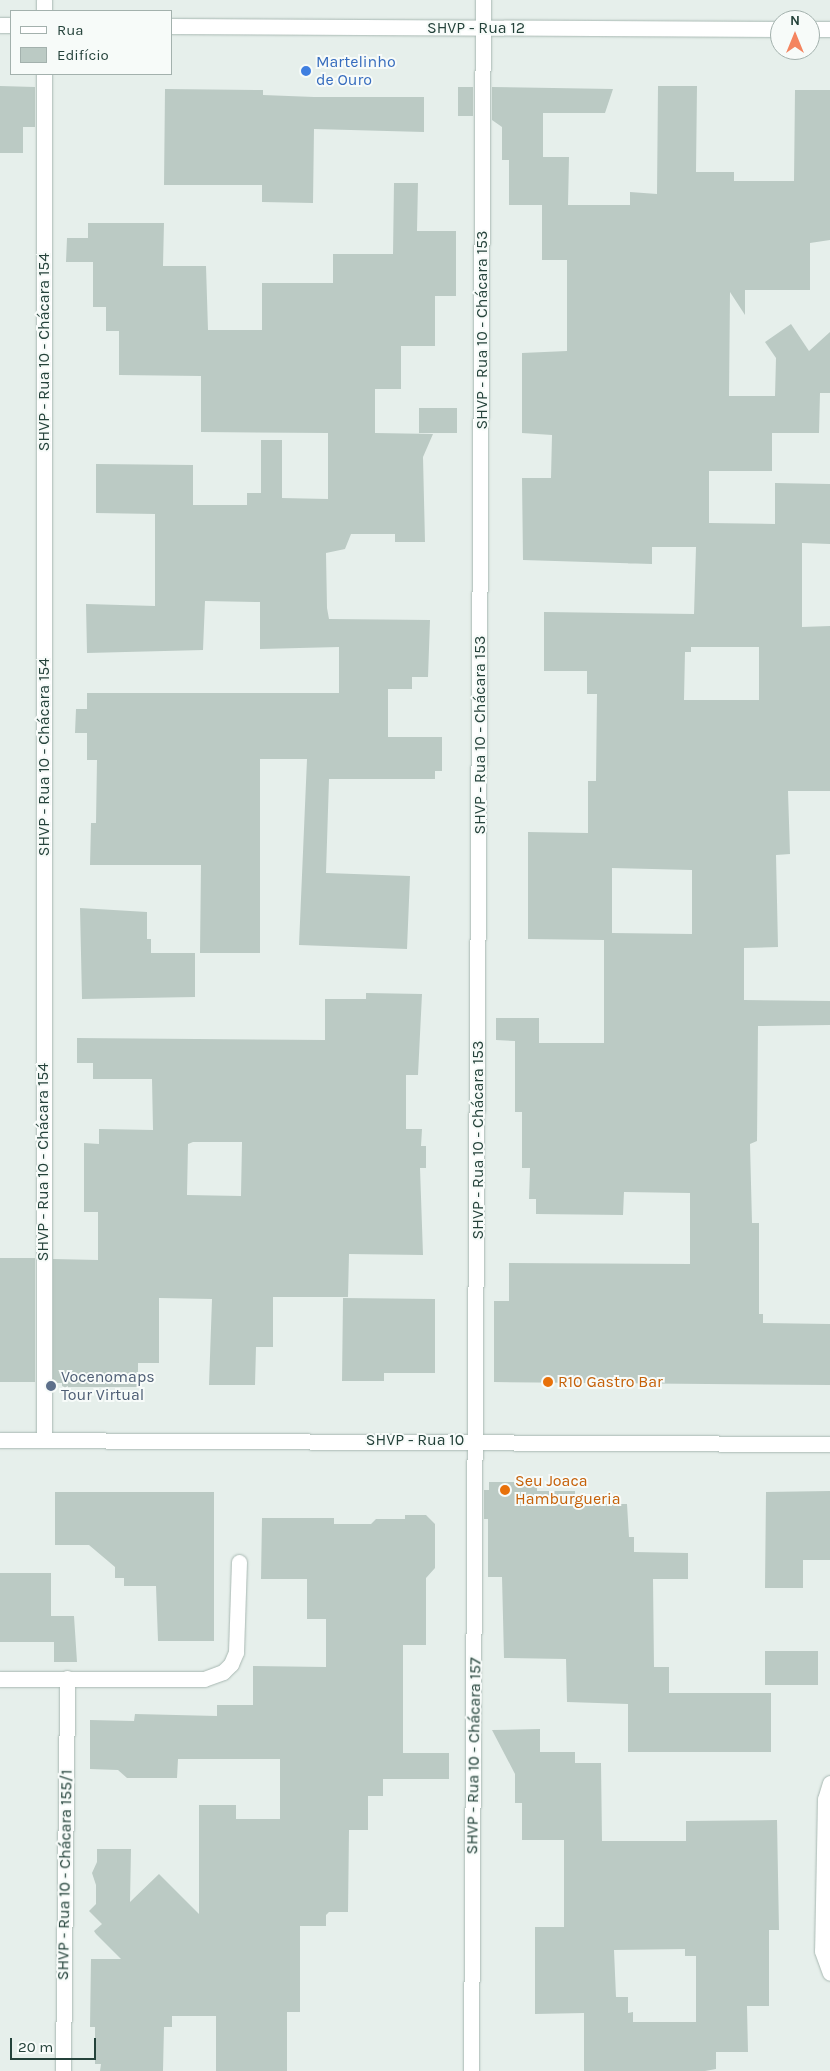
<!DOCTYPE html>
<html>
<head>
<meta charset="utf-8">
<style>
  body { margin:0 }
  #map { position:relative; width:830px; height:2071px; overflow:hidden; background:#e6efeb; font-family:Karla,sans-serif }
  div>[style] { position:absolute }
  .building>* { inset:0; background:#bbcac4; transform-origin:0 0 }
  .roads { filter:drop-shadow(0 0 1px #a8b8b2) drop-shadow(0 0 1px #a8b8b2) }
  .minor>* { height:15px; margin:-7.5px; padding:0 7.5px; transform-origin:7.5px; border-radius:7.5px; background:#fff }
  .tertiary>* { height:15px; margin:-7.5px; padding:0 7.5px; transform-origin:7.5px; border-radius:7.5px; background:#fff }
  .dots>* { width:14px; height:14px; translate:-50% -50%; box-sizing:border-box; border:2px solid #f7fbf9; border-radius:50% }
  span { translate:-50% -50%; white-space:nowrap; text-align:center; line-height:1.15; -webkit-text-stroke:4px #f7fbf9; paint-order:stroke }
  .street-label { font-size:16px; color:#24423a }
  .shop-label { font-size:16px; color:#366cbe }
  .left { translate:0 -50%; text-align:left }
  .service-label { font-size:16px; color:#4e5e75 }
  .food-label { font-size:16px; color:#c56008 }
  .legend { position:absolute; left:10px; top:10px; width:162px; height:65px; box-sizing:border-box; background:#f7fbf9; border:1px solid #a3b1ad; margin:0; padding:6px 9px; list-style:none; font-size:15px; color:#24423a }
  .legend li { display:flex; align-items:center; gap:10px; height:25px }
  .legend b { width:25px; border:1px solid #a3b1ad }
  .north { position:absolute; left:770px; top:10px; width:50px; height:50px; box-sizing:border-box; background:#f7fbf9; border:1px solid #a3b1ad; border-radius:50%; rotate:0deg; font-size:14px; font-weight:700; line-height:20px; text-align:center; color:#24423a }
  .north::after { content:''; display:block; margin:auto; width:18px; height:22px; background:#f4845f; clip-path:polygon(50% 0,100% 100%,50% 72%,0 100%) }
  .scale { position:absolute; left:10px; top:2038px; width:86px; height:22px; box-sizing:border-box; border:2px solid #24423a; border-top:0; padding-left:6px; font-size:15px; line-height:18px; white-space:nowrap; color:#24423a; -webkit-text-stroke:4px #f7fbf9; paint-order:stroke }
</style>
</head>
<body>
<div id="map">
  <div class="building">
    <div style="clip-path:polygon(0 86px,35px 87px,35px 127px,23px 127px,23px 153px,0 153px)"></div>
    <div style="clip-path:polygon(evenodd,658px 86px,697px 86px,696px 172px,734px 172px,734px 181px,794px 181px,795px 90px,830px 90px,830px 240px,810px 243px,810px 290px,745px 290px,745px 315px,730px 292px,729px 396px,775px 396px,776px 358px,765px 342px,791px 324px,809px 351px,830px 332px,830px 393px,820px 393px,819px 433px,772px 433px,772px 471px,709px 471px,709px 523px,775px 524px,775px 483px,830px 484px,830px 544px,802px 543px,802px 627px,830px 626px,830px 791px,788px 791px,790px 854px,776px 855px,778px 947px,744px 948px,744px 1000px,830px 1001px,830px 1025px,758px 1026px,757px 1141px,750px 1144px,752px 1223px,759px 1223px,759px 1314px,763px 1314px,763px 1323px,830px 1324px,830px 1385px,494px 1382px,494px 1301px,509px 1301px,509px 1263px,690px 1264px,690px 1193px,624px 1192px,623px 1215px,536px 1214px,536px 1199px,529px 1199px,530px 1168px,522px 1168px,522px 1112px,515px 1112px,515px 1041px,496px 1040px,496px 1018px,539px 1018px,539px 1043px,604px 1043px,604px 940px,528px 939px,528px 832px,588px 833px,588px 781px,596px 781px,597px 694px,587px 694px,587px 671px,544px 671px,544px 612px,694px 614px,696px 547px,652px 547px,652px 564px,523px 560px,522px 478px,551px 478px,552px 435px,522px 433px,522px 353px,567px 351px,567px 260px,542px 260px,542px 205px,509px 205px,509px 160px,502px 160px,502px 127px,492px 120px,492px 87px,613px 89px,605px 113px,543px 113px,543px 157px,569px 157px,568px 205px,630px 205px,630px 192px,657px 194px,658px 86px,691px 647px,759px 647px,759px 700px,684px 700px,685px 652px,691px 652px,691px 647px,658px 86px,612px 868px,692px 870px,692px 934px,612px 933px,612px 868px)"></div>
    <div style="left:458px;top:87px;width:15px;height:29px"></div>
    <div style="clip-path:polygon(165px 89px,263px 90px,263px 95px,314px 97px,424px 97px,424px 132px,314px 129px,313px 203px,262px 202px,262px 185px,164px 185px)"></div>
    <div style="clip-path:polygon(394px 183px,418px 183px,417px 231px,456px 231px,456px 296px,435px 296px,435px 346px,401px 346px,401px 389px,375px 389px,375px 433px,433px 434px,423px 457px,425px 542px,395px 542px,395px 534px,351px 534px,345px 549px,326px 553px,327px 608px,329px 619px,430px 620px,428px 677px,412px 677px,412px 689px,388px 689px,388px 737px,442px 737px,442px 771px,435px 771px,435px 779px,329px 779px,326px 873px,410px 876px,407px 949px,299px 945px,307px 759px,260px 759px,260px 953px,200px 953px,201px 865px,90px 865px,91px 823px,96px 823px,97px 760px,87px 760px,87px 733px,75px 733px,76px 709px,87px 709px,87px 693px,339px 693px,339px 647px,260px 649px,260px 602px,205px 601px,203px 650px,87px 653px,86px 604px,155px 606px,155px 514px,96px 513px,96px 464px,193px 465px,193px 505px,247px 505px,247px 493px,261px 493px,261px 440px,282px 440px,282px 498px,328px 499px,328px 433px,201px 432px,201px 376px,119px 375px,119px 331px,106px 331px,106px 307px,93px 307px,93px 262px,66px 262px,67px 238px,88px 238px,88px 223px,164px 223px,163px 266px,206px 266px,208px 330px,262px 330px,262px 283px,333px 283px,333px 254px,393px 254px)"></div>
    <div style="left:419px;top:408px;width:38px;height:25px"></div>
    <div style="clip-path:polygon(80px 908px,147px 912px,147px 939px,151px 939px,151px 953px,195px 953px,195px 997px,82px 999px)"></div>
    <div style="clip-path:polygon(evenodd,366px 993px,422px 994px,418px 1075px,406px 1075px,406px 1129px,422px 1129px,421px 1146px,426px 1146px,426px 1168px,420px 1168px,423px 1255px,349px 1254px,348px 1297px,273px 1297px,273px 1347px,256px 1347px,255px 1385px,209px 1385px,212px 1299px,159px 1298px,159px 1363px,138px 1363px,138px 1387px,62px 1387px,62px 1383px,53px 1383px,53px 1259px,98px 1260px,98px 1212px,84px 1212px,84px 1143px,99px 1144px,99px 1129px,153px 1130px,152px 1079px,93px 1079px,93px 1063px,77px 1063px,77px 1038px,325px 1040px,325px 999px,366px 999px,366px 993px,193px 1142px,242px 1142px,241px 1196px,187px 1195px,188px 1144px,193px 1142px)"></div>
    <div style="left:0;top:1258px;width:35px;height:124px"></div>
    <div style="clip-path:polygon(343px 1298px,435px 1299px,435px 1373px,384px 1373px,384px 1381px,342px 1381px)"></div>
    <div style="clip-path:polygon(489px 1482px,537px 1482px,537px 1491px,575px 1491px,575px 1504px,627px 1504px,629px 1537px,634px 1537px,634px 1552px,688px 1553px,688px 1579px,653px 1579px,654px 1667px,669px 1667px,669px 1693px,771px 1693px,771px 1752px,628px 1752px,628px 1704px,567px 1702px,566px 1659px,504px 1658px,502px 1577px,488px 1577px,488px 1519px,484px 1519px,484px 1490px,489px 1490px)"></div>
    <div style="clip-path:polygon(830px 1491px,830px 1560px,803px 1560px,803px 1588px,765px 1588px,766px 1492px)"></div>
    <div style="clip-path:polygon(55px 1492px,214px 1492px,214px 1641px,158px 1641px,156px 1586px,124px 1586px,124px 1578px,115px 1578px,115px 1567px,89px 1545px,55px 1545px)"></div>
    <div style="clip-path:polygon(405px 1515px,426px 1515px,435px 1524px,435px 1568px,426px 1578px,426px 1645px,403px 1645px,403px 1753px,449px 1753px,449px 1779px,383px 1779px,383px 1796px,368px 1796px,368px 1830px,349px 1830px,348px 1912px,329px 1912px,326px 1915px,326px 1926px,300px 1926px,300px 2012px,287px 2012px,287px 2071px,216px 2071px,216px 2016px,172px 2016px,172px 2027px,164px 2027px,163px 2071px,100px 2071px,101px 2064px,95px 2064px,95px 2027px,90px 2027px,91px 1959px,121px 1959px,96px 1934px,94px 1931px,102px 1924px,89px 1911px,96px 1904px,96px 1885px,92px 1873px,97px 1862px,97px 1849px,131px 1849px,130px 1902px,159px 1874px,199px 1914px,199px 1805px,236px 1805px,236px 1819px,280px 1819px,280px 1759px,178px 1759px,177px 1778px,127px 1778px,118px 1770px,90px 1769px,90px 1720px,134px 1721px,135px 1714px,217px 1716px,217px 1705px,253px 1705px,253px 1666px,326px 1667px,326px 1619px,307px 1619px,307px 1579px,261px 1579px,262px 1518px,334px 1518px,334px 1524px,371px 1524px,376px 1519px,405px 1519px)"></div>
    <div style="clip-path:polygon(0 1573px,51px 1573px,51px 1616px,74px 1616px,77px 1662px,54px 1662px,54px 1642px,0 1642px)"></div>
    <div style="left:765px;top:1651px;width:53px;height:34px"></div>
    <div style="clip-path:polygon(evenodd,540px 1729px,540px 1752px,575px 1752px,575px 1763px,601px 1763px,602px 1841px,686px 1841px,686px 1821px,777px 1820px,779px 1930px,769px 1930px,769px 2006px,747px 2006px,748px 2052px,716px 2052px,716px 2069px,705px 2071px,584px 2071px,584px 2013px,535px 2014px,535px 1927px,564px 1927px,564px 1840px,522px 1840px,522px 1803px,515px 1803px,515px 1774px,492px 1730px,540px 1729px,685px 1949px,685px 1956px,696px 1956px,696px 2022px,633px 2022px,633px 2012px,628px 2013px,628px 1997px,616px 1997px,614px 1950px,685px 1949px)"></div>
  </div>
  <div class="roads">
    <div class="minor">
      <div style="left:44px;top:11px;width:11px;rotate:-90deg"></div>
      <div style="left:44px;top:74px;width:1366px;rotate:90deg"></div>
      <div style="left:0;top:1679px;width:204px"></div>
      <div style="left:204px;top:1679px;width:20px;rotate:-20deg"></div>
      <div style="left:223px;top:1672px;width:11px;rotate:-45deg"></div>
      <div style="left:231px;top:1664px;width:13px;rotate:-67deg"></div>
      <div style="left:236px;top:1652px;width:90px;rotate:-88.1deg"></div>
      <div style="left:830px;top:1783px;width:17px;rotate:107deg"></div>
      <div style="left:825px;top:1799px;width:152px;rotate:91.1deg"></div>
      <div style="left:822px;top:1951px;width:23px;rotate:70deg"></div>
      <div style="left:63px;top:2071px;width:393px;rotate:-89.4deg"></div>
      <div style="left:471px;top:2071px;width:2071px;rotate:-89.67deg"></div>
    </div>
    <div class="tertiary">
      <div style="left:0;top:25px;width:11px"></div>
      <div style="left:171px;top:26px;width:609px;rotate:0.28deg"></div>
      <div style="left:810px;top:29px;width:20px"></div>
      <div style="left:0;top:1440px;width:830px;rotate:0.28deg"></div>
    </div>
  </div>
  <div class="dots">
    <div style="left:306px;top:71px;background:#3f7fe0"></div>
    <div style="left:548px;top:1382px;background:#e8710a"></div>
    <div style="left:51px;top:1386px;background:#5c6f8a"></div>
    <div style="left:505px;top:1490px;background:#e8710a"></div>
  </div>
  <div class="street-label">
    <span style="left:476px;top:28px">SHVP - Rua 12</span>
    <span style="left:482px;top:330px;rotate:-90deg">SHVP - Rua 10 - Chácara 153</span>
    <span style="left:44px;top:352px;rotate:-90deg">SHVP - Rua 10 - Chácara 154</span>
    <span style="left:480px;top:735px;rotate:-90deg">SHVP - Rua 10 - Chácara 153</span>
    <span style="left:44px;top:757px;rotate:-90deg">SHVP - Rua 10 - Chácara 154</span>
    <span style="left:478px;top:1140px;rotate:-90deg">SHVP - Rua 10 - Chácara 153</span>
    <span style="left:43px;top:1162px;rotate:-90deg">SHVP - Rua 10 - Chácara 154</span>
    <span style="left:415px;top:1440px">SHVP - Rua 10</span>
    <span style="left:474px;top:1756px;rotate:-89deg">SHVP - Rua 10 - Chácara 157</span>
    <span style="left:65px;top:1875px;rotate:-89deg">SHVP - Rua 10 - Chácara 155/1</span>
  </div>
  <div class="shop-label">
    <span class="left" style="left:316px;top:71px">Martelinho<br>de Ouro</span>
  </div>
  <div class="service-label">
    <span class="left" style="left:61px;top:1386px">Vocenomaps<br>Tour Virtual</span>
  </div>
  <div class="food-label">
    <span class="left" style="left:558px;top:1382px">R10 Gastro Bar</span>
    <span class="left" style="left:515px;top:1490px">Seu Joaca<br>Hamburgueria</span>
  </div>
  <ul class="legend">
  <li><b style="height:6px;background:#fff"></b>Rua</li>
  <li><b style="height:14px;background:#bbcac4"></b>Edifício</li>
  </ul>
  <div class="north">N</div>
  <div class="scale">20 m</div>
</div>
</body>
</html>
